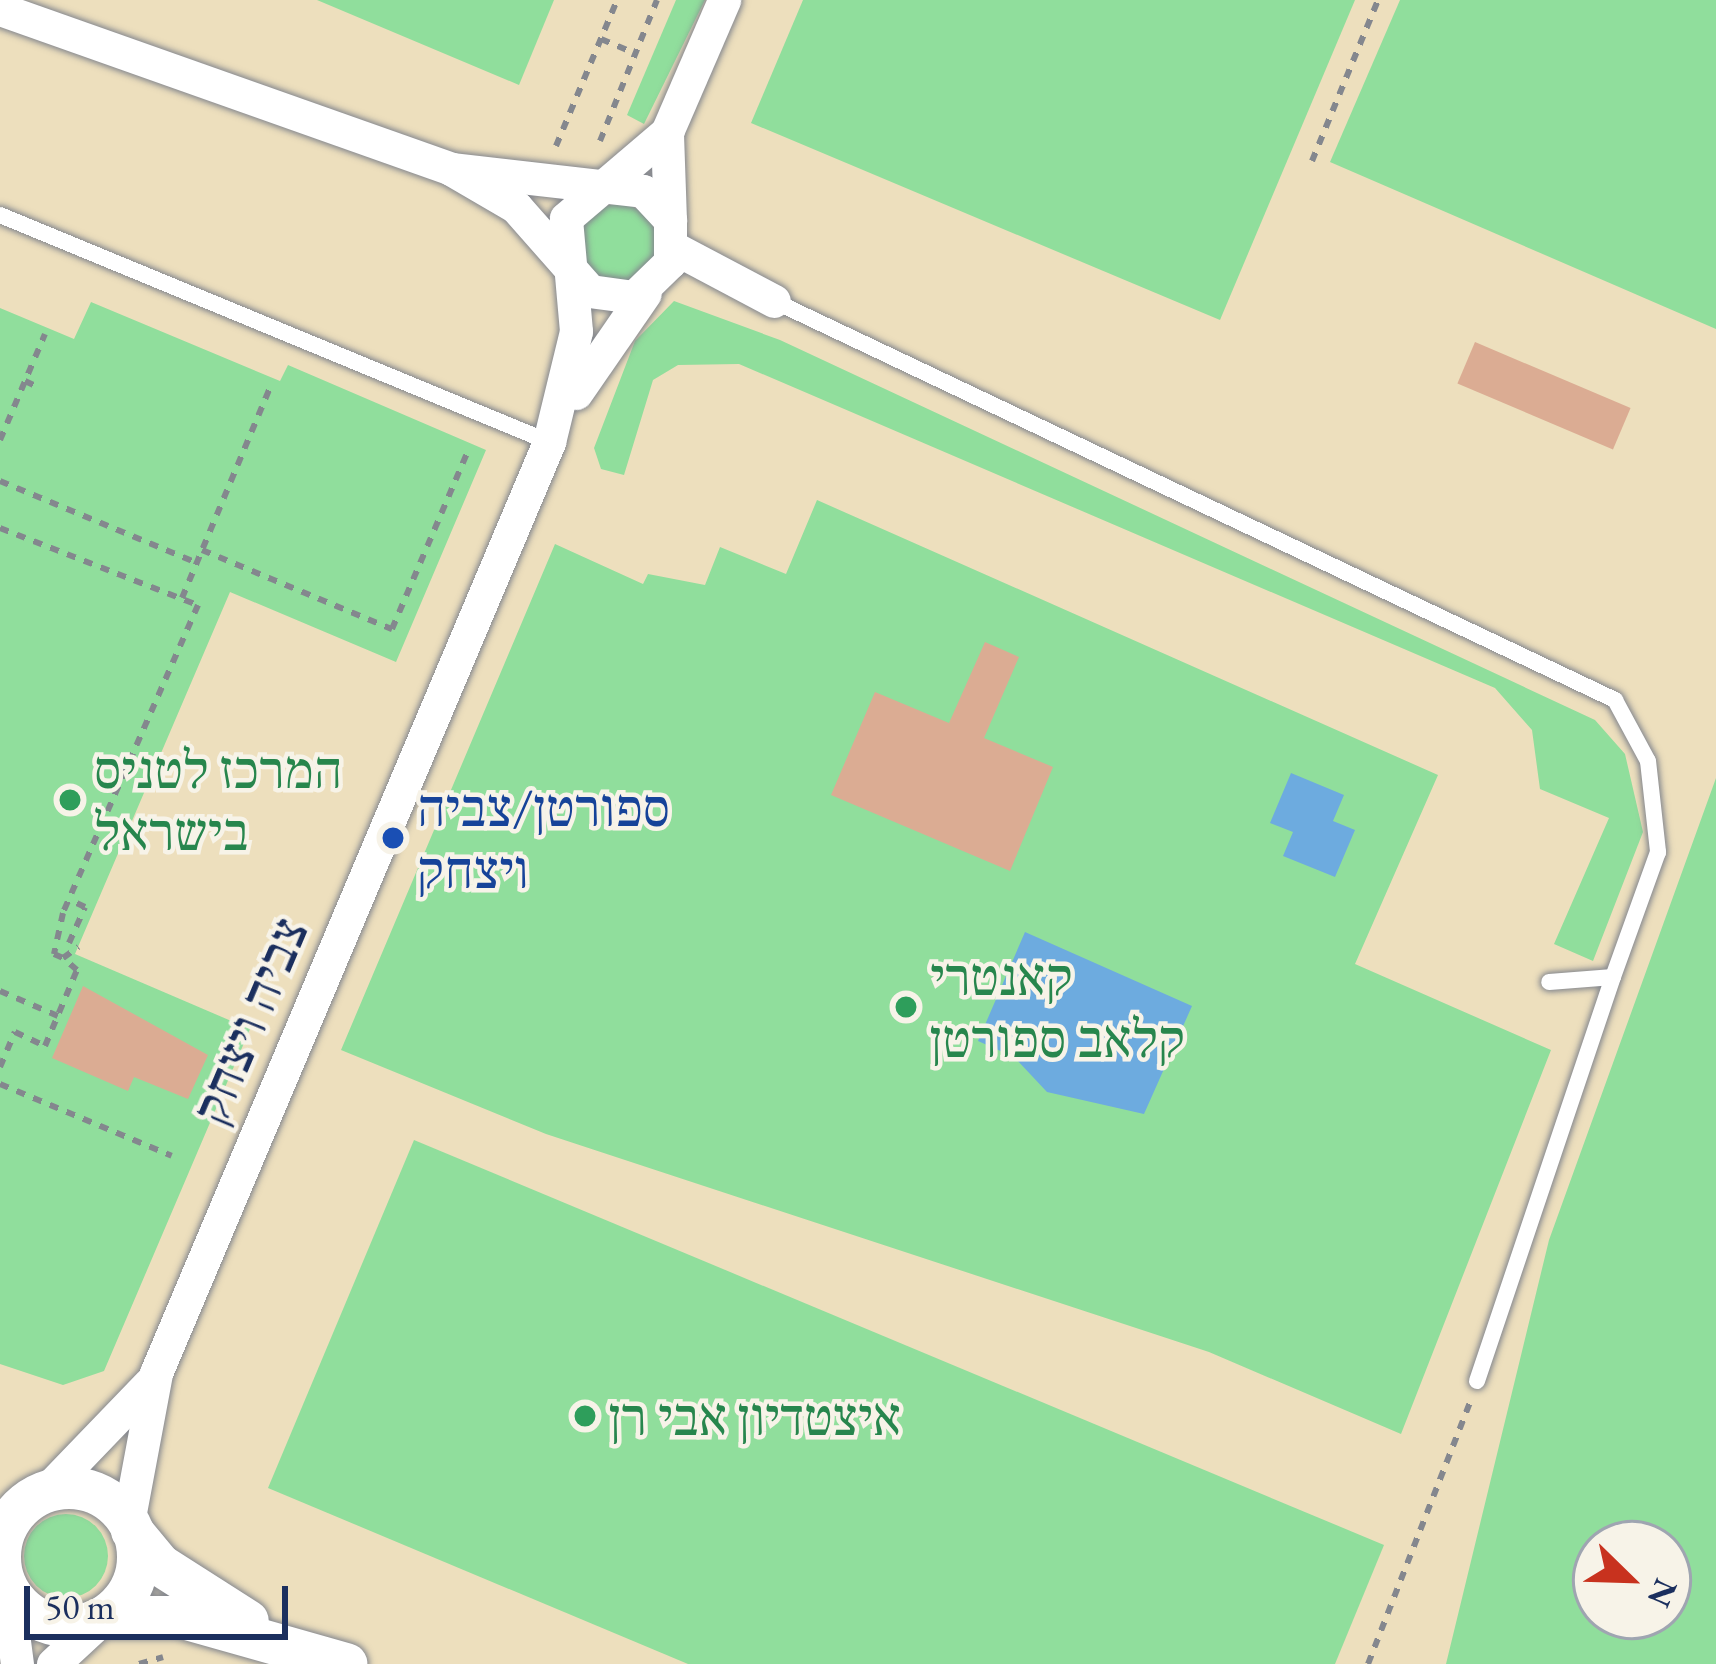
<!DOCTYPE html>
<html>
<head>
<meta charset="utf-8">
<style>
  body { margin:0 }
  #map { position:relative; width:1716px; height:1664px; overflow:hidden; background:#eddfbd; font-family:"EB Garamond","Frank Ruhl Libre",serif }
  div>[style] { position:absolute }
  .green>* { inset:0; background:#90de9c }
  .round { border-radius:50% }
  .water>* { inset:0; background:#6dabdf }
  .building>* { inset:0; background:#dbac93; transform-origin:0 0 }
  .path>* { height:6px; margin-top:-3px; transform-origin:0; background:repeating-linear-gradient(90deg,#84878e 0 9px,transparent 0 18px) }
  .roads { filter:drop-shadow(0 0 3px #84878e) drop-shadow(0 0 3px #84878e) }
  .service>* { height:16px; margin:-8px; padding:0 8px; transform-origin:8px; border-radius:8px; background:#fff }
  .minor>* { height:33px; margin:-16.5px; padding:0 16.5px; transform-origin:16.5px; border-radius:16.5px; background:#fff }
  .tertiary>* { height:42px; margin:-21px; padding:0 21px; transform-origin:21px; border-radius:21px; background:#fff }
  .tertiary>.ring { margin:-21px; padding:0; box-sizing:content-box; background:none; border:42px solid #fff; border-radius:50% }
  .dots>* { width:33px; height:33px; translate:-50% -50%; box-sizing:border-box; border:6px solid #f7f3e8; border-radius:50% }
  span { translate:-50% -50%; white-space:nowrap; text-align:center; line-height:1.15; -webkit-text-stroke:9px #f7f3e8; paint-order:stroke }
  .leisure-label { font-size:54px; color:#27864d }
  .left { translate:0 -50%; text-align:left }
  .transit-label { font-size:54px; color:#164399 }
  .street-label { font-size:54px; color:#1b2f5e }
  .north { position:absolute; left:1572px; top:1520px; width:120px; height:120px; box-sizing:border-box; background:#f7f3e8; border:3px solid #9fa5b1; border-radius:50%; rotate:113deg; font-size:33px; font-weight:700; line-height:48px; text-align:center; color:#1b2f5e }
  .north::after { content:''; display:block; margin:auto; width:42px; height:54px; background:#c8321e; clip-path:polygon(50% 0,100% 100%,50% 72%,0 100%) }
  .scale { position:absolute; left:24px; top:1586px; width:264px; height:54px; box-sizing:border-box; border:6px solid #1b2f5e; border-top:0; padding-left:15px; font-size:36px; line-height:42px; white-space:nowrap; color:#1b2f5e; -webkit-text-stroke:9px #f7f3e8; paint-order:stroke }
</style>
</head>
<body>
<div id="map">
  <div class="green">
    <div style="clip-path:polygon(317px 0,554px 0,519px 85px)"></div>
    <div style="clip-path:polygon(676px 0,705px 0,644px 124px,627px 115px)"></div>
    <div style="clip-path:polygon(803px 0,1355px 0,1220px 320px,751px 123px)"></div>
    <div style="clip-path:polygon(1400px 0,1716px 0,1716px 329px,1330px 162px)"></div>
    <div class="round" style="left:579px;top:204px;width:78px;height:78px"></div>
    <div style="clip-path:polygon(674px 301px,780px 340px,1595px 720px,1625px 754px,1643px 832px,1593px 961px,1554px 944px,1609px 818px,1540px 789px,1532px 730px,1495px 688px,739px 364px,678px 365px,653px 380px,624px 475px,601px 469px,594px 448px,635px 341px)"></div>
    <div style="clip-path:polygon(91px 302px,280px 381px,288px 365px,486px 450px,396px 662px,230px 592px,75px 954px,250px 1029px,104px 1371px,63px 1385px,0 1364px,0 308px,74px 339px)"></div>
    <div style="clip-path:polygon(817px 500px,1438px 775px,1355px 964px,1551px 1050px,1401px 1434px,1209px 1352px,546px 1134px,341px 1050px,555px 544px,643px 584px,648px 574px,705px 585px,720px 547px,786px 574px)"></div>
    <div style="clip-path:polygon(evenodd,1716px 778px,1716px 1664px,1446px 1664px,1549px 1240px,1716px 778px,1668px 1544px,1668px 1616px,1596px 1616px,1596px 1544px,1668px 1544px)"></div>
    <div style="clip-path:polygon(414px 1140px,1384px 1545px,1335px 1664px,688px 1664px,268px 1488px)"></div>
    <div class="round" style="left:24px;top:1514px;width:84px;height:84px"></div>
  </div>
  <div class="water">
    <div style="clip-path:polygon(1291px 773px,1344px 795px,1333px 821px,1355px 830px,1335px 877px,1283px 856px,1293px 832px,1270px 823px)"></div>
    <div style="clip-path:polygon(1025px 932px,1192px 1006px,1144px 1114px,1047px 1092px,1014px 1057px,978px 1041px)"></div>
  </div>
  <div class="building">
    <div style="left:1475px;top:342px;width:169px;height:45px;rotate:23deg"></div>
    <div style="clip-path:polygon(985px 642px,1019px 657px,984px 738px,1053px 767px,1010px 871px,831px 795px,875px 692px,949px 723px)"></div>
    <div style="clip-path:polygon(83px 986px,208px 1055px,188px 1099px,134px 1077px,128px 1091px,52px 1058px)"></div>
  </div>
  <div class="path">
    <div style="left:601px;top:39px;width:38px;rotate:23deg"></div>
    <div style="left:600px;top:141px;width:152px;rotate:-68deg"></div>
    <div style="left:556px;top:146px;width:158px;rotate:-67.3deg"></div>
    <div style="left:1312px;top:161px;width:174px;rotate:-67.7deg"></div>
    <div style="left:25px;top:381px;width:17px;rotate:25deg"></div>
    <div style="left:0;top:440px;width:115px;rotate:-67deg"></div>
    <div style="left:0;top:481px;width:213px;rotate:22.6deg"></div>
    <div style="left:0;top:528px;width:212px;rotate:21.3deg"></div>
    <div style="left:198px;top:605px;width:336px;rotate:113.7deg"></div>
    <div style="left:63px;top:913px;width:42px;rotate:102.4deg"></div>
    <div style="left:54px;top:954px;width:10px;rotate:24deg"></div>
    <div style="left:202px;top:550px;width:206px;rotate:22.6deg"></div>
    <div style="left:392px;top:629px;width:194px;rotate:-66.9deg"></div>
    <div style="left:182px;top:598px;width:228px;rotate:-67.3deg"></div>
    <div style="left:69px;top:943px;width:39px;rotate:-66deg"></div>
    <div style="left:85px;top:907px;width:17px;rotate:-155deg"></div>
    <div style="left:0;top:991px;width:63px;rotate:23.3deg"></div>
    <div style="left:0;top:1067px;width:38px;rotate:-67deg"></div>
    <div style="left:15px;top:1032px;width:33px;rotate:25deg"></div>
    <div style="left:45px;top:1046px;width:82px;rotate:-67.2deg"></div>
    <div style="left:77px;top:970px;width:18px;rotate:-139deg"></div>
    <div style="left:63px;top:958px;width:19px;rotate:-36deg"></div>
    <div style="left:0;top:1084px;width:186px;rotate:22.7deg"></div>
    <div style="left:139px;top:1664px;width:25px;rotate:-16deg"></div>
    <div style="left:1368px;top:1664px;width:281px;rotate:-68.7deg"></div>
  </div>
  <div class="roads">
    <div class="service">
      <div style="left:0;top:215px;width:594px;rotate:22.46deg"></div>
      <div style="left:774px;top:301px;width:931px;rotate:25.38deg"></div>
      <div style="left:1615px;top:700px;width:69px;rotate:61.6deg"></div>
      <div style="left:1648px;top:761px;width:92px;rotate:83.7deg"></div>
      <div style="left:1658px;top:852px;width:133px;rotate:109.8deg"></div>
      <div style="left:1613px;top:977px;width:64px;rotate:175.5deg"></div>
      <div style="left:1477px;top:1381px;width:426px;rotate:-71.4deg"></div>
    </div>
    <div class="minor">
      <div style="left:0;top:9px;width:479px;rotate:19.5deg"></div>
      <div style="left:451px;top:169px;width:193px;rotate:6.5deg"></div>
      <div style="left:643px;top:191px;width:40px;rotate:47deg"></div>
      <div style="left:670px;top:220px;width:42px;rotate:90deg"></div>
      <div style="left:670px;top:262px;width:50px;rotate:135.8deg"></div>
      <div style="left:634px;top:297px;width:44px;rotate:-172.2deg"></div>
      <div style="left:590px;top:291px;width:112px;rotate:-131.4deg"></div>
      <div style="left:516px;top:207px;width:75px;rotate:-149.7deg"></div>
      <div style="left:670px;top:220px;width:88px;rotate:-92deg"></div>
      <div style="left:667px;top:132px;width:144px;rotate:-66.6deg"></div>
      <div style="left:674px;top:248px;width:113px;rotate:27.9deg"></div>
      <div style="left:576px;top:393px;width:121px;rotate:-55.4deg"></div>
      <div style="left:45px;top:1492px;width:150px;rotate:-46.1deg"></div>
      <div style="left:128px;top:1523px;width:153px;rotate:-79.4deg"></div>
      <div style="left:156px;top:1373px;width:1011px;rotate:-67.11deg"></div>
      <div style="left:549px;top:442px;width:114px;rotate:-76.3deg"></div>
      <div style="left:576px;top:331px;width:113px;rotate:-95.1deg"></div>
      <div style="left:566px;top:218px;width:133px;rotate:-40.4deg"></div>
      <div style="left:7px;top:1588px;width:77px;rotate:82.5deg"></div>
      <div style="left:53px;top:1664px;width:69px;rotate:-42.7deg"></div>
    </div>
    <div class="tertiary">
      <div class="ring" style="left:0;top:1488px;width:96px;height:96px"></div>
      <div style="left:132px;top:1531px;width:44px;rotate:50.5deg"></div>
      <div style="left:160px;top:1565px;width:104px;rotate:32.5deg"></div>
      <div style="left:104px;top:1617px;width:76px"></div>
      <div style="left:180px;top:1617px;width:173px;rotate:15.8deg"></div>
    </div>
  </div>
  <div class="dots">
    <div style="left:70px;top:800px;background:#2e9e5b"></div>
    <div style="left:393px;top:838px;background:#1a4fb4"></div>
    <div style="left:906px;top:1007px;background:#2e9e5b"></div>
    <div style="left:585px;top:1416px;background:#2e9e5b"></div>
  </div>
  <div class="leisure-label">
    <span class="left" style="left:94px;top:800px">המרכז לטניס<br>בישראל</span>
    <span class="left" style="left:930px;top:1007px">קאנטרי<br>קלאב ספורטן</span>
    <span class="left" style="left:609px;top:1416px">איצטדיון אבי רן</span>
  </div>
  <div class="transit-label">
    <span class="left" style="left:417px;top:838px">ספורטן/צביה<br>ויצחק</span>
  </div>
  <div class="street-label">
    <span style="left:249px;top:1020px;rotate:-67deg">צביה ויצחק</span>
  </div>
  <div class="north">N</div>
  <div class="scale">50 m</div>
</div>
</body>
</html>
